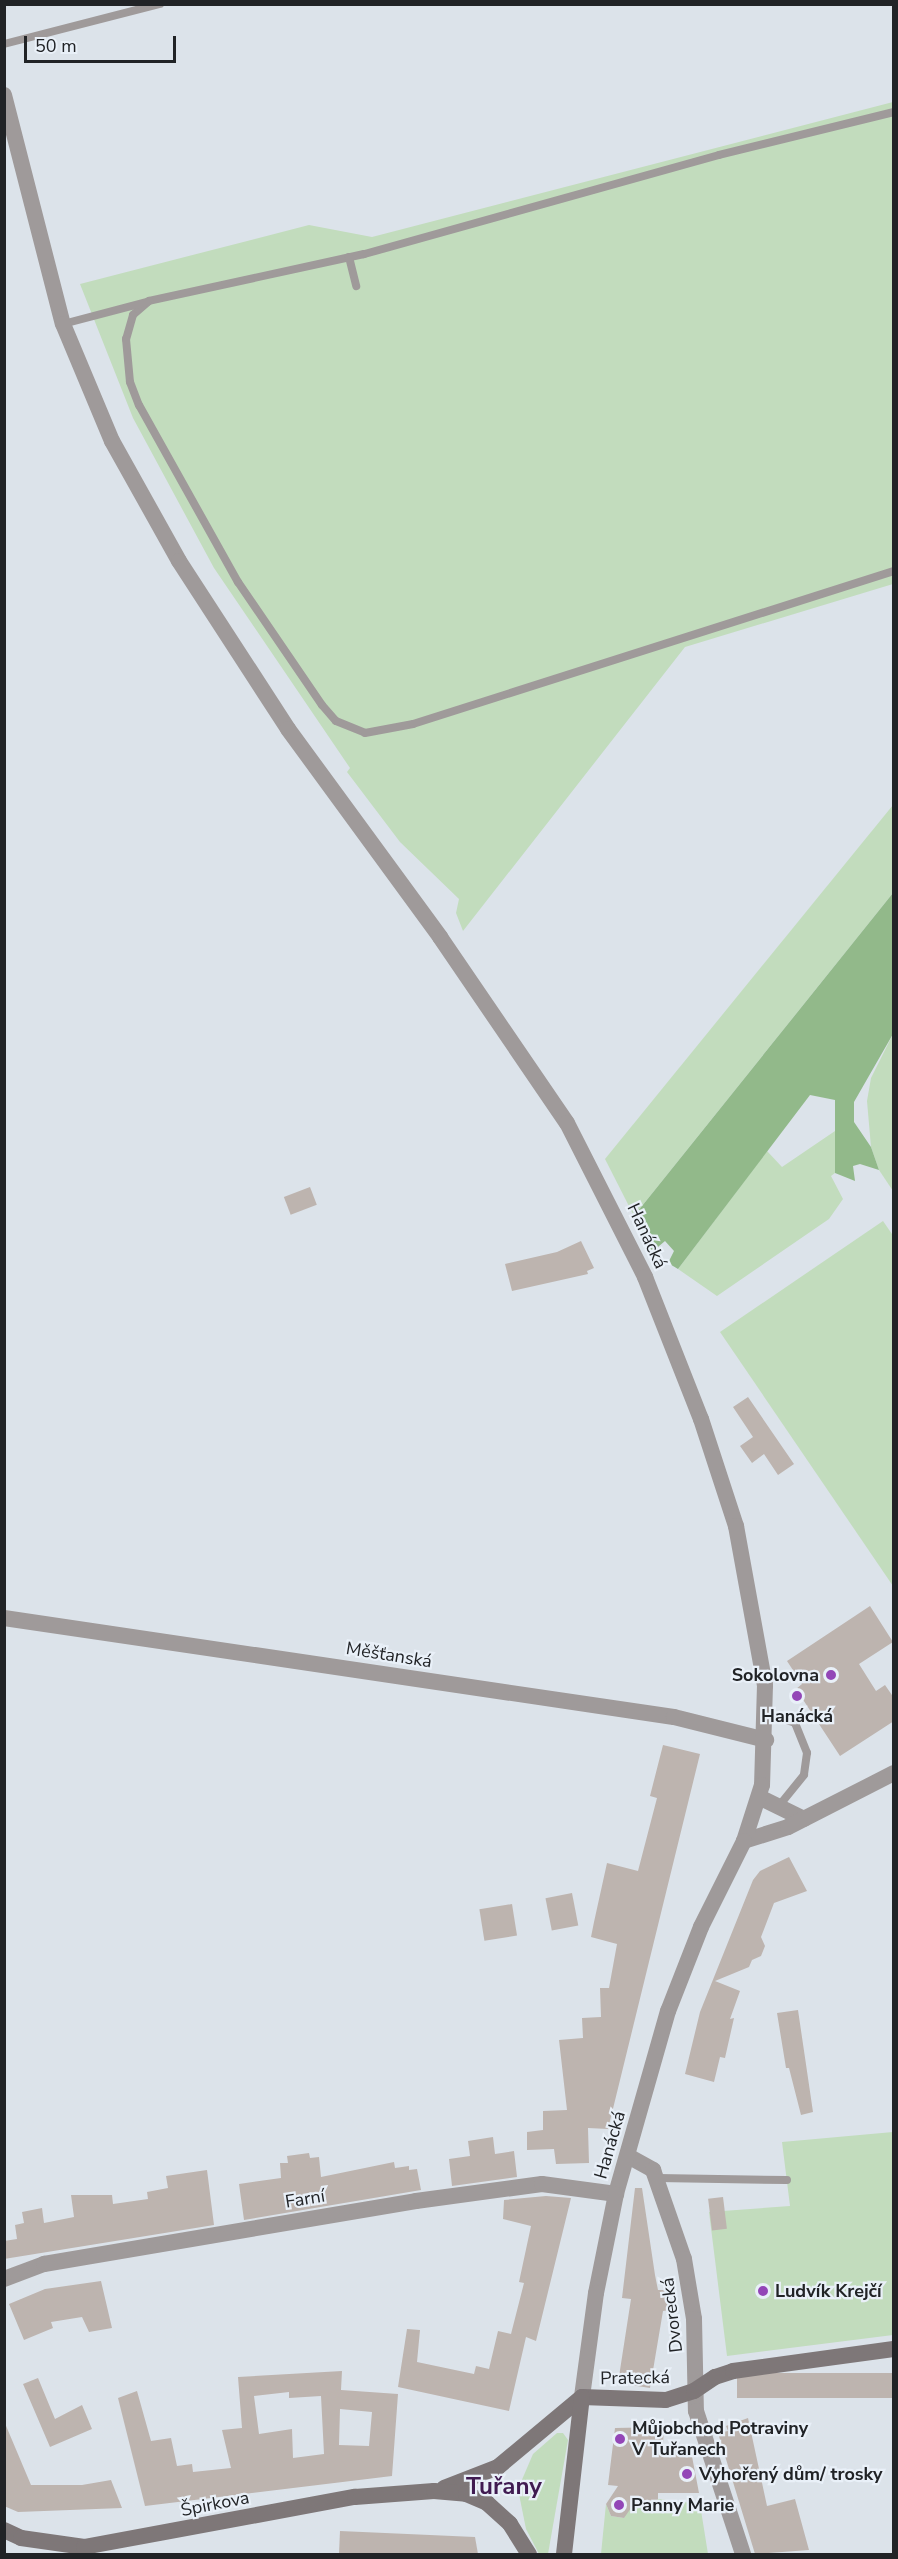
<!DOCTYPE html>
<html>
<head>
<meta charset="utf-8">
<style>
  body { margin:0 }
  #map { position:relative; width:898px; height:2559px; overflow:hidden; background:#dce3ea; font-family:"Nunito Sans",sans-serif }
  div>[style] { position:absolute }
  .green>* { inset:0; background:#c2dcbd }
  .forest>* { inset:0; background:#92b98a }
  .building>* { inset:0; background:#bdb4af; transform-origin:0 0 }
  .service>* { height:8px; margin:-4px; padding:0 4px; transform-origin:4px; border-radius:4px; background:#9f9a9a }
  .minor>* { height:16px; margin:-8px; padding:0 8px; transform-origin:8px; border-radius:8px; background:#9f9a9a }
  .tertiary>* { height:16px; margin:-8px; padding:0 8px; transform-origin:8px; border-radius:8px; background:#9f9a9a }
  .secondary>* { height:16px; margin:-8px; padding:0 8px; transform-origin:8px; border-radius:8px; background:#7e7778 }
  .dots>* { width:16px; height:16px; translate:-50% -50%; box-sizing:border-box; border:3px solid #e9f0f8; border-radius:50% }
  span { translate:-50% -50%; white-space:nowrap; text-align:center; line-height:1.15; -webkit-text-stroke:4.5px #e9f0f8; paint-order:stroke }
  .street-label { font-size:18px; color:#212326 }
  .poi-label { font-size:18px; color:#212326; font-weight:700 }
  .right { translate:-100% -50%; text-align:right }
  .left { translate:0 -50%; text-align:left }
  .district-label { font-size:24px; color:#401b51; font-weight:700 }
  .frame { position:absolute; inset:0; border:6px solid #212326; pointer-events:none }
  .scale { position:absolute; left:24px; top:36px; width:152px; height:27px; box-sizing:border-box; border:3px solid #212326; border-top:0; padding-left:8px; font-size:18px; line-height:21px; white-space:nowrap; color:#212326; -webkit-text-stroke:4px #e9f0f8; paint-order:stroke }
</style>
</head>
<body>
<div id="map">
  <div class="green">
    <div style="clip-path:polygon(893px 102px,893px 584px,685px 647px,463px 931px,456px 913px,459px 899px,400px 842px,347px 772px,350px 768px,214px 568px,133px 418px,80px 284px,309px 225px,372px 237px)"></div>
    <div style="clip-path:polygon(893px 805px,893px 893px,634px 1216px,605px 1159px)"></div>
    <div style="clip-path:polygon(893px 1034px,893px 1191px,879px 1170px,871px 1147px,867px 1101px,871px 1078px)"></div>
    <div style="clip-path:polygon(835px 1131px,835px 1173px,831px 1176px,843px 1199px,829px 1219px,717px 1296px,678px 1269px,767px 1151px,782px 1167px)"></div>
    <div style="clip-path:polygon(883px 1221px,894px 1237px,893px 1586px,720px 1332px)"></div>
    <div style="clip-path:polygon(893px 2132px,893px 2335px,727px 2356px,709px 2212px,790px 2206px,782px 2142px)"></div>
    <div style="clip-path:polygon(557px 2433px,563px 2433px,568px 2440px,548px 2554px,539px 2554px,526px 2529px,518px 2489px,533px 2454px)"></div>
    <div style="clip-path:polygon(627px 2495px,650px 2498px,649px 2503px,657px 2504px,658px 2499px,700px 2504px,708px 2554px,601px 2554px,606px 2504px,611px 2516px,624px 2518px)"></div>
  </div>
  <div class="forest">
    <div style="clip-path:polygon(893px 893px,893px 1034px,854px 1102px,854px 1122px,871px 1147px,879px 1170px,860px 1164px,853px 1166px,855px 1181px,835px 1173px,835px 1100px,810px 1095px,678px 1269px,668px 1263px,674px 1251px,665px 1241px,652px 1252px,634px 1216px)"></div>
  </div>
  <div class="building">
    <div style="left:310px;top:1187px;width:19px;height:28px;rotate:69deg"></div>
    <div style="clip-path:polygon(581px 1241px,594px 1268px,587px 1271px,588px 1274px,512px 1291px,505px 1264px,557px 1252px)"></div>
    <div style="clip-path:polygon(748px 1397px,794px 1464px,778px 1475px,764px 1454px,752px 1463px,740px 1446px,753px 1437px,733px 1407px)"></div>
    <div style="clip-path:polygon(870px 1606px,893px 1642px,859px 1664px,876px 1691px,885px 1685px,894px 1698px,894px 1721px,840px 1756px,796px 1689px,802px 1684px,787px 1661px)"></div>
    <div style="clip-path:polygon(663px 1745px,700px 1754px,608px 2129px,588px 2128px,589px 2163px,556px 2164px,554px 2149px,527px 2150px,527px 2132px,543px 2130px,543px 2111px,567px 2110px,559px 2040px,583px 2038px,582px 2018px,601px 2017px,600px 1988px,609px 1988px,617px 1944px,591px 1937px,594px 1922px,607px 1863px,638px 1871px,657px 1798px,650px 1796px)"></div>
    <div style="clip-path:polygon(789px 1857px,807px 1891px,774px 1903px,761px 1937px,765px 1946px,761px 1956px,752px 1960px,749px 1967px,715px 1981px,740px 1991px,730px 2019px,734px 2018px,725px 2058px,720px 2057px,714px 2082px,685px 2074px,700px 2012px,753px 1880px,760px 1871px)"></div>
    <div style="left:572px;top:1893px;width:33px;height:27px;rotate:79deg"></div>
    <div style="left:512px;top:1904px;width:32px;height:33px;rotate:81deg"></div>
    <div style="clip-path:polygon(798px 2010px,813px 2112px,801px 2115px,789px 2068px,786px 2068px,777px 2013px)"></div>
    <div style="clip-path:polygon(493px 2137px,495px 2154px,514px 2151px,517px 2177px,452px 2186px,449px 2159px,470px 2156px,468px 2141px)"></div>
    <div style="clip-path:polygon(309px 2153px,310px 2158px,319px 2157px,321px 2177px,394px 2162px,395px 2168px,409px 2166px,409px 2170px,417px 2169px,421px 2190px,244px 2220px,239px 2184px,281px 2178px,280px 2163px,288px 2163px,287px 2156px)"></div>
    <div style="clip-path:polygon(207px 2170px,214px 2225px,4px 2259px,4px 2241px,17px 2239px,15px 2225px,24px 2223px,22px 2212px,42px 2208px,44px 2223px,74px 2217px,71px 2195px,112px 2195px,113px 2204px,148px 2199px,147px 2192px,168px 2188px,166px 2176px)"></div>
    <div style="clip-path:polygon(635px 2188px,642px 2188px,655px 2275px,658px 2290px,666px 2290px,669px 2310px,663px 2311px,650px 2388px,618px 2383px,631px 2299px,622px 2298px)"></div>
    <div style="clip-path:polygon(546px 2196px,571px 2198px,536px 2341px,526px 2337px,509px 2411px,398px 2387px,407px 2329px,420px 2330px,417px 2362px,474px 2374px,476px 2366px,489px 2369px,498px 2331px,511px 2334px,524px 2283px,519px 2282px,531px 2226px,503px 2219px,504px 2200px)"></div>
    <div style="left:723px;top:2197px;width:32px;height:15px;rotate:83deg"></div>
    <div style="clip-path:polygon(101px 2281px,112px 2328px,89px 2332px,82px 2317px,51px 2322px,53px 2328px,24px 2340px,9px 2304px,45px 2289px)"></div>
    <div style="clip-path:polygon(evenodd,342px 2371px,341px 2390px,398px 2394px,392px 2476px,145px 2506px,118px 2398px,137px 2391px,151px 2441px,171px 2438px,177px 2466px,192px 2464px,193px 2472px,231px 2468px,222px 2430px,242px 2428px,238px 2377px,342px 2371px,289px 2392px,289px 2398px,321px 2396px,324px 2454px,293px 2458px,292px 2429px,259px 2434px,254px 2396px,289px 2392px,342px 2371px,340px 2409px,372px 2412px,369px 2446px,339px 2445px,340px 2409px)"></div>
    <div style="left:894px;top:2373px;width:25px;height:157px;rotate:90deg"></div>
    <div style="clip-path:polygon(38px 2378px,55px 2419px,82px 2405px,92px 2429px,50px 2447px,23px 2384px)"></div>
    <div style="clip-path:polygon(748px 2418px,767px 2506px,795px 2499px,809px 2550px,755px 2554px,718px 2433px,728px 2431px,726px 2426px)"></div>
    <div style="clip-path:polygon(4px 2421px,31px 2485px,82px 2485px,111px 2480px,122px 2508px,18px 2512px,4px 2506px)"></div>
    <div style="clip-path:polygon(664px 2427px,663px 2444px,690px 2446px,699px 2493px,658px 2493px,658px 2504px,636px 2501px,624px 2518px,611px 2516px,606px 2504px,618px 2486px,608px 2485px,615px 2428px)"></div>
    <div style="clip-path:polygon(340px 2531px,475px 2537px,478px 2554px,339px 2554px)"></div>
  </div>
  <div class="service">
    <div style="left:4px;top:44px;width:161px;rotate:-14.4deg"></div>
    <div style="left:894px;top:112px;width:180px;rotate:166.2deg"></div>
    <div style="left:719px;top:155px;width:369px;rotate:164.4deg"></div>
    <div style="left:364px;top:254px;width:220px;rotate:167.7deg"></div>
    <div style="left:149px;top:301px;width:21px;rotate:139deg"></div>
    <div style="left:133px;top:315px;width:25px;rotate:106deg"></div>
    <div style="left:126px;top:339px;width:43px;rotate:84.7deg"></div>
    <div style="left:130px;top:382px;width:25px;rotate:69deg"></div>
    <div style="left:139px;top:405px;width:203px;rotate:60.8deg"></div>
    <div style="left:238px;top:582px;width:149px;rotate:55.7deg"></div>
    <div style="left:322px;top:705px;width:21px;rotate:49deg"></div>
    <div style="left:336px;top:721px;width:31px;rotate:22deg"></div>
    <div style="left:365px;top:733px;width:49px;rotate:-10.6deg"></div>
    <div style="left:413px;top:724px;width:505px;rotate:-17.65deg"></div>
    <div style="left:349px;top:257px;width:30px;rotate:76deg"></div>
    <div style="left:63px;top:324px;width:87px;rotate:-14.7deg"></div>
    <div style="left:766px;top:1713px;width:31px;rotate:19deg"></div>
    <div style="left:795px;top:1723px;width:32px;rotate:68deg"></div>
    <div style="left:807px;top:1753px;width:22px;rotate:98deg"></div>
    <div style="left:804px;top:1775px;width:38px;rotate:129deg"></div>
    <div style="left:658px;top:2178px;width:129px;rotate:0.9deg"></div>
  </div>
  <div class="minor">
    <div style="left:4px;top:1618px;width:677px;rotate:8.41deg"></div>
    <div style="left:674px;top:1717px;width:95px;rotate:14deg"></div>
    <div style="left:759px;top:1797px;width:50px;rotate:26.1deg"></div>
    <div style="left:744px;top:1841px;width:46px;rotate:-17.7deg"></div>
    <div style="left:788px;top:1827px;width:119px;rotate:-27deg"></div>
    <div style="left:628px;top:2156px;width:29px;rotate:29deg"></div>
    <div style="left:653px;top:2170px;width:94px;rotate:70.8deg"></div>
    <div style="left:684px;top:2259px;width:61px;rotate:80.5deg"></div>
    <div style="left:694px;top:2319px;width:92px;rotate:88.8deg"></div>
    <div style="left:696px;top:2411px;width:151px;rotate:71.8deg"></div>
    <div style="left:4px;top:2279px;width:43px;rotate:-20.6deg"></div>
    <div style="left:44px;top:2264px;width:377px;rotate:-9.6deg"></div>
    <div style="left:416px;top:2201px;width:127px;rotate:-7.7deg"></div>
    <div style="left:542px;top:2184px;width:75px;rotate:7.7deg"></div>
  </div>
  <div class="tertiary">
    <div style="left:4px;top:95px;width:236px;rotate:75.6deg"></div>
    <div style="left:63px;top:324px;width:127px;rotate:67.3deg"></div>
    <div style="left:112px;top:441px;width:137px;rotate:60.8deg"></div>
    <div style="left:179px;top:561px;width:200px;rotate:57deg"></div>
    <div style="left:288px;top:729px;width:258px;rotate:53.8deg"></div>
    <div style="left:440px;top:937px;width:225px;rotate:55.7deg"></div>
    <div style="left:567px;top:1123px;width:173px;rotate:63.1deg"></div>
    <div style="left:645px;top:1277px;width:153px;rotate:68.5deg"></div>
    <div style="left:701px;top:1419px;width:113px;rotate:71.9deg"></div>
    <div style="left:736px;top:1526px;width:162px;rotate:79.7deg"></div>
    <div style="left:765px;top:1685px;width:100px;rotate:91.7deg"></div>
    <div style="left:762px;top:1785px;width:59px;rotate:107.8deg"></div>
    <div style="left:744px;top:1841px;width:96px;rotate:116.6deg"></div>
    <div style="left:701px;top:1927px;width:90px;rotate:111.4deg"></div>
    <div style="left:668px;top:2011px;width:190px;rotate:105.9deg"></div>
    <div style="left:616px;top:2194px;width:101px;rotate:101.4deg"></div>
    <div style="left:596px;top:2293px;width:105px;rotate:97.7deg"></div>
  </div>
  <div class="secondary">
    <div style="left:444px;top:2488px;width:58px;rotate:-21.3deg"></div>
    <div style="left:498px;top:2467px;width:109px;rotate:-39.8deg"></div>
    <div style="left:582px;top:2397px;width:84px;rotate:2deg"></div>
    <div style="left:666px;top:2400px;width:29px;rotate:-18deg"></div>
    <div style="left:694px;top:2391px;width:25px;rotate:-34deg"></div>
    <div style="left:715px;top:2377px;width:19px;rotate:-18deg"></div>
    <div style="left:733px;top:2371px;width:162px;rotate:-7.8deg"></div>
    <div style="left:4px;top:2530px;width:19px;rotate:25deg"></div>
    <div style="left:21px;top:2538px;width:64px;rotate:8.1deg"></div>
    <div style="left:84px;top:2547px;width:276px;rotate:-10.5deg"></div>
    <div style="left:355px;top:2497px;width:79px;rotate:-4.3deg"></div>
    <div style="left:434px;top:2491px;width:32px;rotate:5deg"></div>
    <div style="left:466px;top:2494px;width:23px;rotate:23deg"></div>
    <div style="left:487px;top:2503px;width:31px;rotate:42deg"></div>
    <div style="left:510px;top:2524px;width:36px;rotate:58deg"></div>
    <div style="left:564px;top:2554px;width:158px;rotate:-83.5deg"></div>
  </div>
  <div class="dots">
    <div style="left:831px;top:1675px;background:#9346b7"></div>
    <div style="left:797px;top:1696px;background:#9346b7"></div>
    <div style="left:763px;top:2291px;background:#9346b7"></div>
    <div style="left:620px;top:2439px;background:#9346b7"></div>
    <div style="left:687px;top:2474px;background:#9346b7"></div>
    <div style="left:619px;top:2505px;background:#9346b7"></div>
  </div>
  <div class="street-label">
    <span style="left:647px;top:1236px;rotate:65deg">Hanácká</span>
    <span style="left:389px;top:1655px;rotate:9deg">Měšťanská</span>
    <span style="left:610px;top:2145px;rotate:-74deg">Hanácká</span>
    <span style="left:305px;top:2199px;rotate:-9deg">Farní</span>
    <span style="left:672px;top:2315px;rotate:-97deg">Dvorecká</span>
    <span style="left:635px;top:2378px;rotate:-1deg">Pratecká</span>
    <span style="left:215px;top:2504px;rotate:-11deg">Špirkova</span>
  </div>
  <div class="poi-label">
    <span class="right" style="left:819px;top:1675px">Sokolovna</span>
    <span style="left:797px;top:1716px">Hanácká</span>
    <span class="left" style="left:775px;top:2291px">Ludvík Krejčí</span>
    <span class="left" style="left:632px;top:2439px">Můjobchod Potraviny<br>V Tuřanech</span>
    <span class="left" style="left:699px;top:2474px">Vyhořený dům/ trosky</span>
    <span class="left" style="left:631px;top:2505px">Panny Marie</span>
  </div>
  <div class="district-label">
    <span style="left:504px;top:2487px">Tuřany</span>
  </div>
  <div class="frame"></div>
  <div class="scale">50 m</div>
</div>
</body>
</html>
